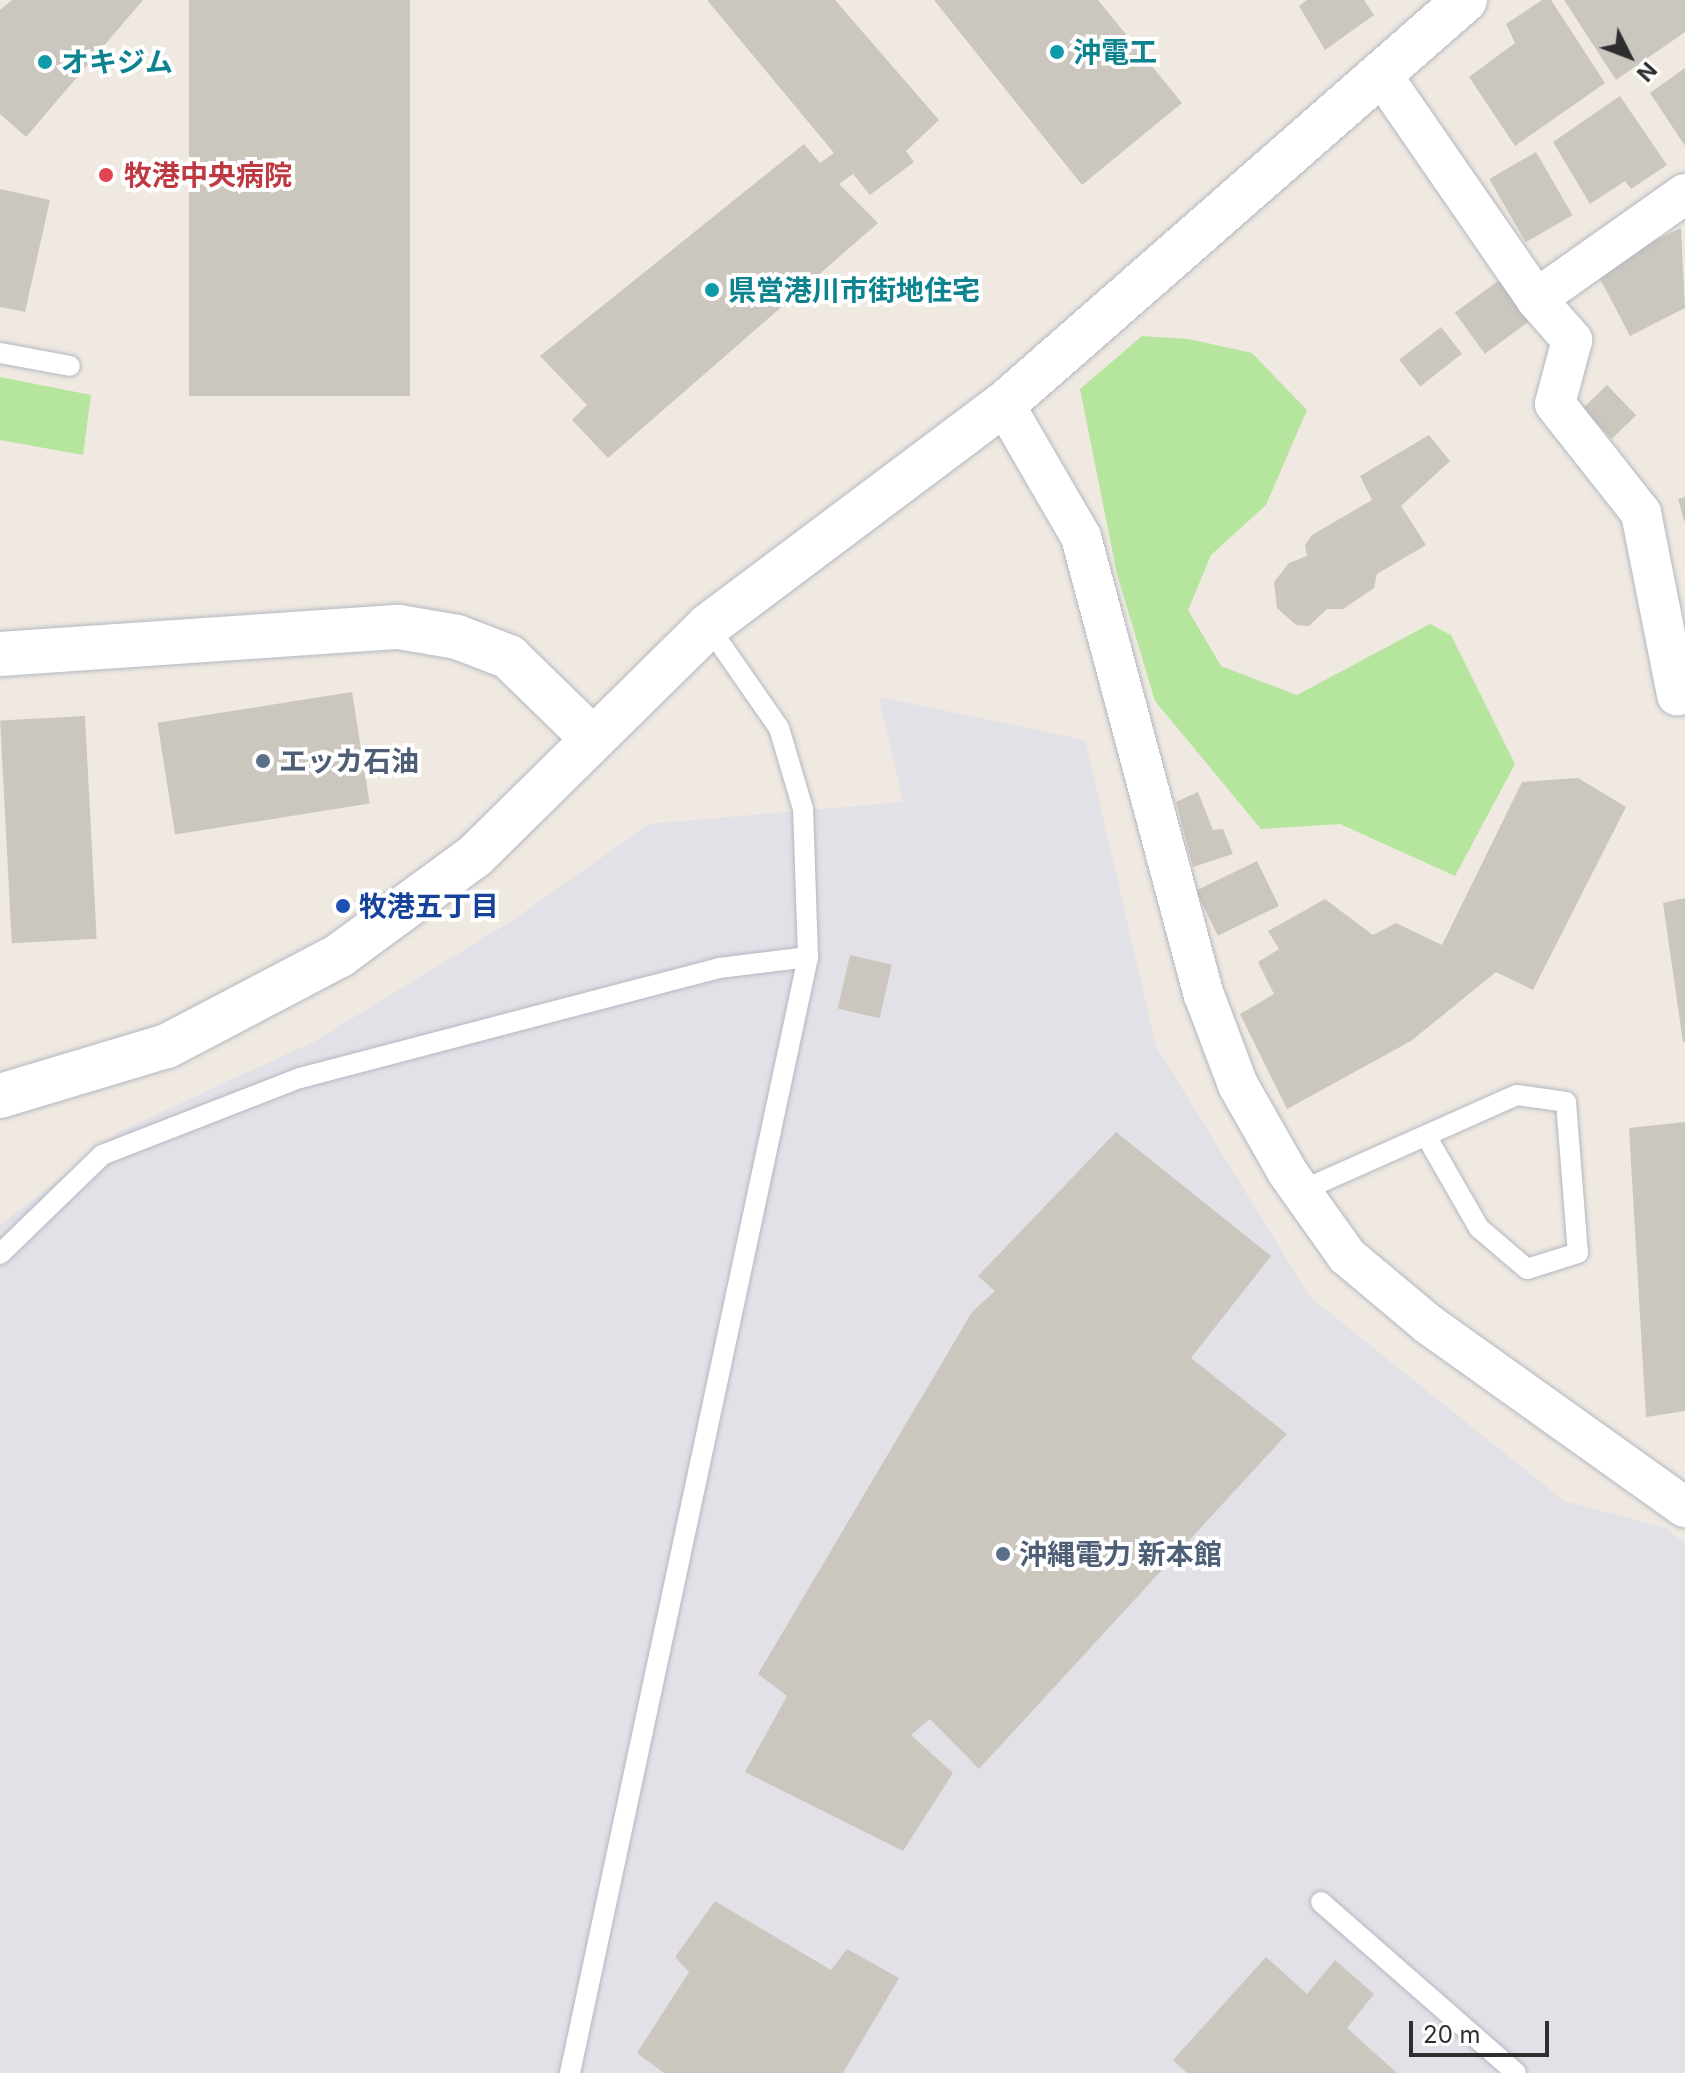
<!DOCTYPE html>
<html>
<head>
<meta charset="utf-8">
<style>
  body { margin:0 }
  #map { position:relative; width:1685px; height:2073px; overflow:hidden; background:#efe9e1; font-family:Inter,"Noto Sans JP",sans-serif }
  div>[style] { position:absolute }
  .industrial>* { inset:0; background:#e3e1e8 }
  .green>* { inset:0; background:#b6e59e }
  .building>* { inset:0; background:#cbc7bf; transform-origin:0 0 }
  .roads { filter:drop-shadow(0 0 2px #b4b7c1) drop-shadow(0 0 2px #b4b7c1) }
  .service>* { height:20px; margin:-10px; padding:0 10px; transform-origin:10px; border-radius:10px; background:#fff }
  .minor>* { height:40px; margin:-20px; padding:0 20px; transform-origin:20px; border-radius:20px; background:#fff }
  .tertiary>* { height:44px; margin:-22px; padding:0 22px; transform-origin:22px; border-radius:22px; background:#fff }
  .dots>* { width:22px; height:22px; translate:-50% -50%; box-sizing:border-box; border:4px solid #fff; border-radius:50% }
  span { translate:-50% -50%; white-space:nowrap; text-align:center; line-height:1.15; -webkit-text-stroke:8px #fff; paint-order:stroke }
  .culture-label { font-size:28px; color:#0d838f; font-weight:700 }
  .left { translate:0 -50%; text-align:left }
  .health-label { font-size:28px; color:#be3a42; font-weight:700 }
  .service-label { font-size:28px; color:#4e5e75; font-weight:700 }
  .transit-label { font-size:28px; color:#164399; font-weight:700 }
  .north { position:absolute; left:1589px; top:16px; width:80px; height:80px; -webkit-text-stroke:6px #fff; paint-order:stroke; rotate:132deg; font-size:22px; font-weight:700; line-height:32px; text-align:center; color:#2e2e2e }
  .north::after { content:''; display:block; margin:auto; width:28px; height:36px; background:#2e2e2e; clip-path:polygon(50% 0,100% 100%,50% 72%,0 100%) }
  .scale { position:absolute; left:1409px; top:2021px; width:140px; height:36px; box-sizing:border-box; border:4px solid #2e2e2e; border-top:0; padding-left:10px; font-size:24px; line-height:28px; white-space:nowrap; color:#2e2e2e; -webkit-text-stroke:6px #fff; paint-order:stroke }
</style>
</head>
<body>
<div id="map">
  <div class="industrial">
    <div style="clip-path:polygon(879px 697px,1085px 740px,1156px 1046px,1310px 1297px,1564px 1501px,1666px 1528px,1685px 1544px,1685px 2073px,0 2073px,0 1225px,121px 1131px,315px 1041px,516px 918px,649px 824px,903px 802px)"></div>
  </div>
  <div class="green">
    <div style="clip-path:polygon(1142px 336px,1189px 339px,1252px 353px,1307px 410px,1266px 505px,1211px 555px,1188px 610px,1221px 666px,1297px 695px,1430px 624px,1451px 635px,1515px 764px,1455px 876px,1340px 824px,1261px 829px,1155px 701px,1117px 574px,1080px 389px)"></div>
    <div style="clip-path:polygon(0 377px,91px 395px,83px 455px,0 440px)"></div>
  </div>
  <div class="building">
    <div style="clip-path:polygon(12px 0,143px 0,26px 137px,0 114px,0 10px)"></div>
    <div style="left:189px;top:0;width:221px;height:396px"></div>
    <div style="clip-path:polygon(707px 0,835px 0,939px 120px,906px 151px,914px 162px,870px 195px,853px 174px,839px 184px,878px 223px,608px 458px,572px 420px,587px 405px,540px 356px,804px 144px,820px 163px,834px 153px)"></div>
    <div style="clip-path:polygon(934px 0,1098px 0,1182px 103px,1082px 185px)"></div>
    <div style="clip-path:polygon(1307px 0,1364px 0,1374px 15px,1325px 50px,1299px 6px)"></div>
    <div style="clip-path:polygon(1542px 0,1551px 0,1605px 83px,1515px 146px,1469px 77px,1515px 43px,1506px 24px)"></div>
    <div style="clip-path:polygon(1564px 0,1685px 0,1685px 32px,1616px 80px)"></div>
    <div style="clip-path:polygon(1685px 68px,1685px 146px,1650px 93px)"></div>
    <div style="clip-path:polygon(1620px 96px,1667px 165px,1631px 189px,1625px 181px,1590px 204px,1553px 142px)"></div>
    <div style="left:1536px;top:152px;width:73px;height:54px;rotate:60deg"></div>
    <div style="clip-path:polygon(0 189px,50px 200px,25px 312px,0 307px)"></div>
    <div style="clip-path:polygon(1681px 228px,1685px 308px,1630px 336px,1595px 269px)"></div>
    <div style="left:1505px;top:276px;width:51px;height:62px;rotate:54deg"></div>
    <div style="left:1441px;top:327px;width:34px;height:53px;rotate:52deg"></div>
    <div style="left:1607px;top:385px;width:42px;height:34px;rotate:46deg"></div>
    <div style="clip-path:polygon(1429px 435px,1450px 461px,1401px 506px,1426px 545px,1377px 574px,1374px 588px,1343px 609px,1327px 609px,1309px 626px,1296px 625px,1277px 608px,1274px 582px,1289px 563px,1307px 556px,1305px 545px,1312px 535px,1372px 500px,1360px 476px)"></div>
    <div style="clip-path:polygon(1685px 497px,1685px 521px,1684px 521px,1678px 499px)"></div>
    <div style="left:352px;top:692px;width:113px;height:197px;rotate:81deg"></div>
    <div style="left:85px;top:716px;width:223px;height:85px;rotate:87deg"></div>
    <div style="clip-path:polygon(1578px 778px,1626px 807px,1533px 990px,1496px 972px,1411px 1041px,1287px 1109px,1240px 1014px,1274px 994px,1258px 962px,1279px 949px,1268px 931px,1325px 899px,1373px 935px,1396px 923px,1442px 945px,1522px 782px)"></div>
    <div style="clip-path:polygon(1198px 792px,1213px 830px,1223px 829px,1233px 854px,1193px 867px,1176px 802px)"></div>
    <div style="left:1257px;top:861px;width:50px;height:68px;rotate:64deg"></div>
    <div style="clip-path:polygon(1685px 898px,1685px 1042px,1683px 1042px,1663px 903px)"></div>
    <div style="left:850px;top:955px;width:43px;height:55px;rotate:13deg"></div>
    <div style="clip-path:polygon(1685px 1122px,1685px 1411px,1646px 1417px,1629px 1128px)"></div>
    <div style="clip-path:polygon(1116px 1132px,1271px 1256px,1191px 1358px,1287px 1434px,979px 1769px,930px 1719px,911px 1735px,953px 1773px,903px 1851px,745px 1772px,787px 1696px,758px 1674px,972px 1312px,995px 1291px,978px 1276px)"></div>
    <div style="clip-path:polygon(715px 1901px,831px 1970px,847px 1949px,899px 1978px,843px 2073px,664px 2073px,637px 2053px,689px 1972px,675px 1957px)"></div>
    <div style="clip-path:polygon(1266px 1957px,1307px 1994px,1335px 1960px,1374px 1994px,1347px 2028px,1397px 2073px,1187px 2073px,1173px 2060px)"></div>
  </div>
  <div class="roads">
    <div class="service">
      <div style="left:0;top:353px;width:71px;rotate:10.5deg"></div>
      <div style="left:1301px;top:1191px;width:236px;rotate:-24deg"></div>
      <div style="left:1517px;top:1095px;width:49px;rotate:8.1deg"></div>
      <div style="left:1566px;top:1102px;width:151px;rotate:85.5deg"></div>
      <div style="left:1578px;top:1253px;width:53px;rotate:162.6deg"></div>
      <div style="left:1527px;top:1269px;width:63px;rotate:-139.5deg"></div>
      <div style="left:1479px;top:1228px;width:106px;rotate:-119.9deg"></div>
      <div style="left:0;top:1254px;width:142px;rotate:-44.1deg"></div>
      <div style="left:102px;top:1155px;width:212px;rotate:-21.3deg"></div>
      <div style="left:300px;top:1078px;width:433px;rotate:-14.7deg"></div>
      <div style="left:719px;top:968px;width:90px;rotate:-7deg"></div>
      <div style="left:1321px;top:1902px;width:259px;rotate:41.2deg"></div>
      <div style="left:570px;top:2073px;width:1141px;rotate:-77.96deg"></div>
      <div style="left:808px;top:957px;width:148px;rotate:-91.9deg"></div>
      <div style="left:803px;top:809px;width:84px;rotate:-106.5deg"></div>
      <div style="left:779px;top:728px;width:124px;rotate:-124.8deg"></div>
    </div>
    <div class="minor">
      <div style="left:1381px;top:74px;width:273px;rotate:55.4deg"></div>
      <div style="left:1536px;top:299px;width:55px;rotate:48.7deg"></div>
      <div style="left:1572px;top:340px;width:66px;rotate:104.9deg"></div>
      <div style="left:1555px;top:404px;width:139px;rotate:51.7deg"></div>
      <div style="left:1641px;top:513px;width:186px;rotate:78.8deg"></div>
      <div style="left:1536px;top:299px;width:182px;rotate:-35.2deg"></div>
      <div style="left:1004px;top:404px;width:154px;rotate:59.9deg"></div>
      <div style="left:1081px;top:537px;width:474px;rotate:75deg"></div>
      <div style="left:1204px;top:995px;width:96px;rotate:69.3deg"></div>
      <div style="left:1238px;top:1085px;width:101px;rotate:60.4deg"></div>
      <div style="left:1288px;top:1173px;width:102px;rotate:54.6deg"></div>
      <div style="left:1347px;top:1256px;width:106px;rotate:40deg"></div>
      <div style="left:1428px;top:1324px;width:315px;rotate:35.5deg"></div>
    </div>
    <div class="tertiary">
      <div style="left:0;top:654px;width:400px;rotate:-3.9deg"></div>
      <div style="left:399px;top:627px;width:59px;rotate:9.8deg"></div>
      <div style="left:457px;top:637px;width:56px;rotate:21deg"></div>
      <div style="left:509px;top:657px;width:117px;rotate:44.3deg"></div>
      <div style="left:0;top:1096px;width:174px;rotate:-16.7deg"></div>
      <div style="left:167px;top:1046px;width:195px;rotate:-27.7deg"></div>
      <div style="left:340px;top:955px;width:167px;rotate:-36.3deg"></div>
      <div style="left:475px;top:856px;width:327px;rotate:-44.6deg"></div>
      <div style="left:708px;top:626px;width:370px;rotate:-36.9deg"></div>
      <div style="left:1004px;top:404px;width:613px;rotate:-41.23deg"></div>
    </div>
  </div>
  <div class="dots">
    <div style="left:1057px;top:52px;background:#0f9aa8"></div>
    <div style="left:45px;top:62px;background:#0f9aa8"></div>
    <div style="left:106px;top:175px;background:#e0444e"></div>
    <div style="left:712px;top:290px;background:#0f9aa8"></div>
    <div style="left:263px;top:761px;background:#5c6f8a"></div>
    <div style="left:343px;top:906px;background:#1a4fb4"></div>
    <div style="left:1003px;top:1554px;background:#5c6f8a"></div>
  </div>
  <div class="culture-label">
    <span class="left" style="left:1073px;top:52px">沖電工</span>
    <span class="left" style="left:61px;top:62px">オキジム</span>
    <span class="left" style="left:728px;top:290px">県営港川市街地住宅</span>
  </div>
  <div class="health-label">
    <span class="left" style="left:124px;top:175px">牧港中央病院</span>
  </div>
  <div class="service-label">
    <span class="left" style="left:279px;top:761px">エッカ石油</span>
    <span class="left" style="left:1019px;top:1554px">沖縄電力 新本館</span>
  </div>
  <div class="transit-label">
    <span class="left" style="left:359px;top:906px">牧港五丁目</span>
  </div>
  <div class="north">N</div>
  <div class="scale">20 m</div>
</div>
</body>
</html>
